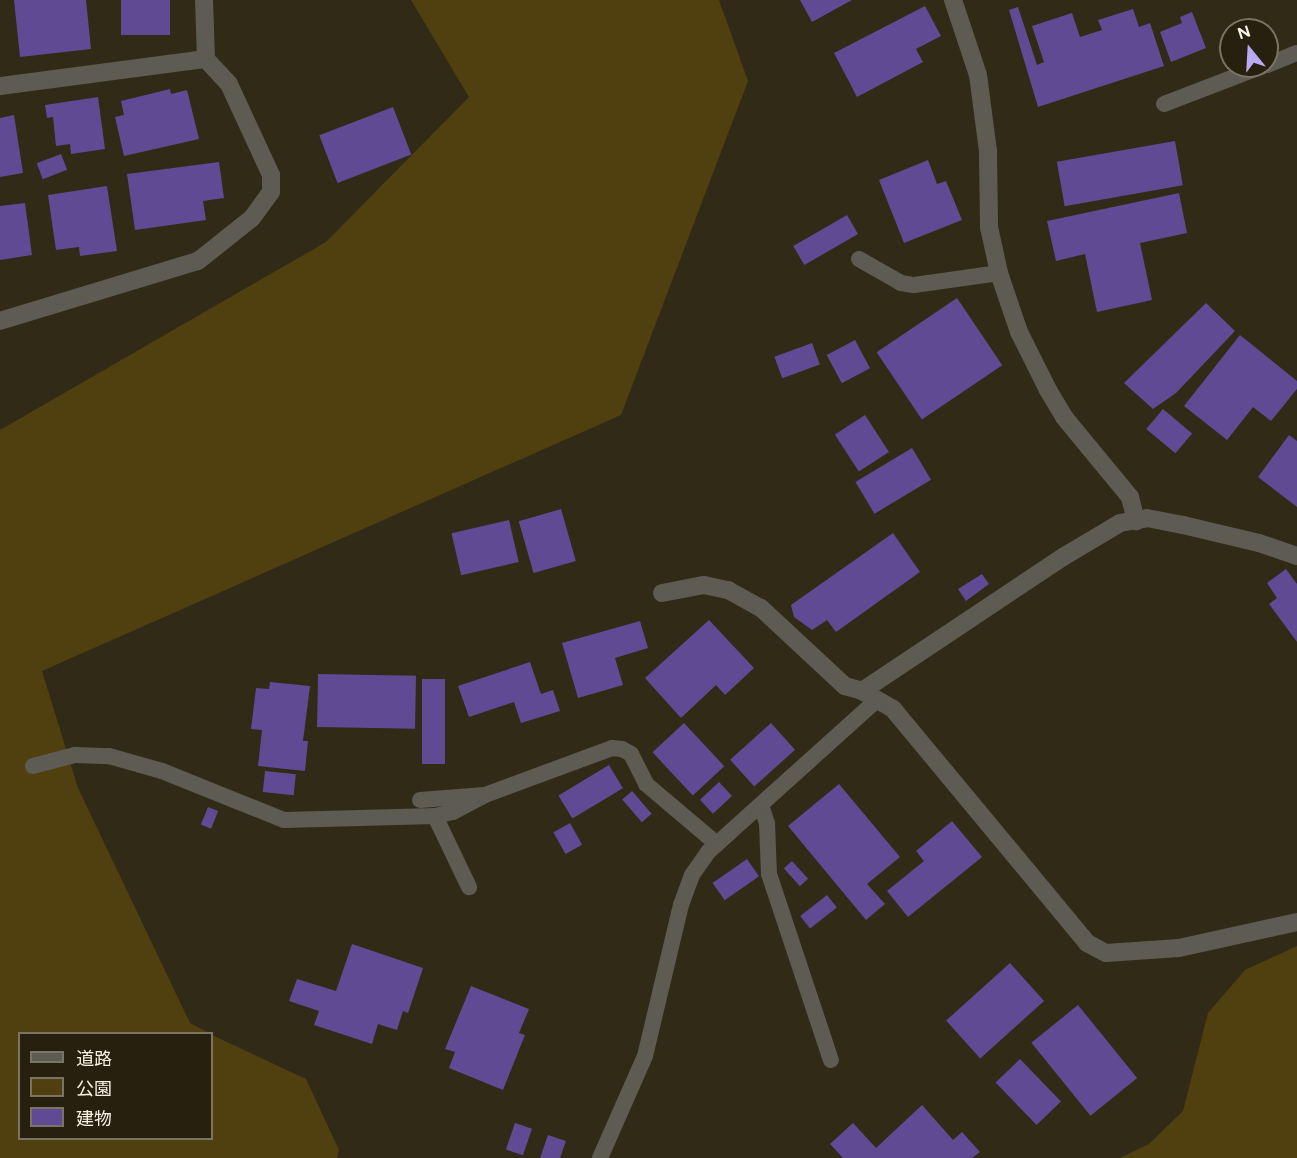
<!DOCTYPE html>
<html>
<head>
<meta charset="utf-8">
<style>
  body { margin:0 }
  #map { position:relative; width:1297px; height:1158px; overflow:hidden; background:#312a17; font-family:Figtree,"Noto Sans JP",sans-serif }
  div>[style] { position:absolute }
  .green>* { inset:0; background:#503f0f }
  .building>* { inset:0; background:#5e4b93; transform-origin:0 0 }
  .service>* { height:16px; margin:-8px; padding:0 8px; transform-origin:8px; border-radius:8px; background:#5e5b52 }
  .minor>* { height:18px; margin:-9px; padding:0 9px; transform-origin:9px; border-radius:9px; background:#5e5b52 }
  span { translate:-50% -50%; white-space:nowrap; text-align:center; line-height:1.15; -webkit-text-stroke:4.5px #27200e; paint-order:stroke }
  .legend { position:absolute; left:18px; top:1032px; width:195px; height:108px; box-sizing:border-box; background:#27200e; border:2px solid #7a7464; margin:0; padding:8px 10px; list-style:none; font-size:18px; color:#f6f1e6 }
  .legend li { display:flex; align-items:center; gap:12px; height:30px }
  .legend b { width:30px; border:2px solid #7a7464 }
  .north { position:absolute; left:1219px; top:18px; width:60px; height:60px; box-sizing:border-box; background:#27200e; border:2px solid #7a7464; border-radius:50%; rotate:342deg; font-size:16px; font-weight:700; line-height:24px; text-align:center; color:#f6f1e6 }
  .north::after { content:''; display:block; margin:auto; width:21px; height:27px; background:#baaaf6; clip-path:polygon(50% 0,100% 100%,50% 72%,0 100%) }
</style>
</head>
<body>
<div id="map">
  <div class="green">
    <div style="clip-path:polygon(411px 0,719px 0,748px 81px,621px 415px,42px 671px,78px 788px,190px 1023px,209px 1033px,20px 1034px,20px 1138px,212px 1138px,212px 1035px,306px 1079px,339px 1150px,337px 1158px,0 1158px,0 430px,326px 242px,469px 97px)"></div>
    <div style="clip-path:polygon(1297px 946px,1297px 1158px,1120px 1158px,1149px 1144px,1183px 1111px,1208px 1013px,1245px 970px)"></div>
  </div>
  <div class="building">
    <div style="clip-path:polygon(14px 0,86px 0,91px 49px,20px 57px)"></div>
    <div style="left:121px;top:0;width:49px;height:35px"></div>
    <div style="clip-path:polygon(800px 0,852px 0,812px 22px)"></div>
    <div style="clip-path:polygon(925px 6px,941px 36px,916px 49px,923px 62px,857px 97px,834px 53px)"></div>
    <div style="clip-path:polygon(1018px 7px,1037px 65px,1044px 62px,1032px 26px,1072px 13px,1080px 37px,1102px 30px,1098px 20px,1133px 9px,1139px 27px,1150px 23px,1164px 66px,1038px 107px,1009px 10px)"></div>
    <div style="clip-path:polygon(1192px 12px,1206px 48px,1171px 62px,1160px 32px,1182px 23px,1180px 17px)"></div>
    <div style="clip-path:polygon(170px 89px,171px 94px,187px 90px,199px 139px,124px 156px,115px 117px,124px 115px,121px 101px)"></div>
    <div style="clip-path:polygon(98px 97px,105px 149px,71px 154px,70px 144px,56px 146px,53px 117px,47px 118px,45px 105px)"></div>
    <div style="left:393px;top:107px;width:51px;height:79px;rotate:69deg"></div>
    <div style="clip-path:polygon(14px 115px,23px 173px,0 177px,0 118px)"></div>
    <div style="left:1175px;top:141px;width:45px;height:120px;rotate:80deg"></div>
    <div style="left:61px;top:154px;width:17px;height:26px;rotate:69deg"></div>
    <div style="clip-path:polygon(928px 160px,937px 184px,946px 181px,962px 220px,904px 243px,879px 180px)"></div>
    <div style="clip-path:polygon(219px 162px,224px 198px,203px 201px,206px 220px,135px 230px,127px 174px)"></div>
    <div style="clip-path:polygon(107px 186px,117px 251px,80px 256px,79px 247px,56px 250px,48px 195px)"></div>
    <div style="clip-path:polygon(1179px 193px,1187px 233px,1140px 243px,1152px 300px,1097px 312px,1085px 254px,1056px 261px,1047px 221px)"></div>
    <div style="clip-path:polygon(25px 203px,32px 255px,0 260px,0 206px)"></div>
    <div style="left:847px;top:215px;width:22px;height:62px;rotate:60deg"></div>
    <div style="left:957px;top:298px;width:81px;height:97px;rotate:56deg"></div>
    <div style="clip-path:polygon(1206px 303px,1235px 331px,1176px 393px,1153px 409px,1124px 383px)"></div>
    <div style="clip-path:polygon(1240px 335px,1297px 381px,1297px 389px,1271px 421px,1253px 407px,1227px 440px,1184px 406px)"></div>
    <div style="left:855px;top:340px;width:32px;height:32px;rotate:62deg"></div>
    <div style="left:812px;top:343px;width:23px;height:40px;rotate:70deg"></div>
    <div style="left:1163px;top:409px;width:38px;height:26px;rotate:40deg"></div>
    <div style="left:865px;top:415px;width:44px;height:36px;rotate:57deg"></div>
    <div style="clip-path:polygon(1289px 435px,1297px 441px,1297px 507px,1258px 477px)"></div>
    <div style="left:912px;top:448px;width:37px;height:66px;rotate:59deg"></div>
    <div style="left:561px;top:509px;width:54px;height:44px;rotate:74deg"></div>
    <div style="left:509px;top:520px;width:43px;height:59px;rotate:77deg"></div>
    <div style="clip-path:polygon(893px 533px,920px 572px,836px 632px,827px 620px,812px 630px,794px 617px,791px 605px)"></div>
    <div style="clip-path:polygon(1286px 569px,1297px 584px,1297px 642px,1269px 604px,1277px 598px,1267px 583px)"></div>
    <div style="clip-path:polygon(982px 574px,989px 584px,966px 601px,958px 589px)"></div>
    <div style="clip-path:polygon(709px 620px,754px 668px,725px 695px,716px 685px,681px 718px,645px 678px)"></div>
    <div style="clip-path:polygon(640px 621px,648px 648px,615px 658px,623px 685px,578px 698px,562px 643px)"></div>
    <div style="clip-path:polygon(530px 662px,541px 694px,553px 690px,560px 711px,521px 723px,514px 702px,469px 717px,458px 686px)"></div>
    <div style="left:318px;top:674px;width:98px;height:53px;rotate:1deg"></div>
    <div style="left:422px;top:679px;width:23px;height:85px"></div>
    <div style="clip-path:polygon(270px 682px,310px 686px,303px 741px,308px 741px,305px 771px,258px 766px,262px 730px,251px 729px,256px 688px,269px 689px)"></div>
    <div style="left:684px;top:723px;width:59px;height:43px;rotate:47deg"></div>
    <div style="left:771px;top:723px;width:36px;height:55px;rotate:48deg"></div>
    <div style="left:609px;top:765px;width:27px;height:59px;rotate:59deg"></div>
    <div style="left:265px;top:771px;width:31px;height:21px;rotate:6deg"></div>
    <div style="left:719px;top:782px;width:19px;height:26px;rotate:47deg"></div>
    <div style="clip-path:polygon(839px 784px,900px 857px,867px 884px,885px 904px,866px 920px,788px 826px)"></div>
    <div style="left:632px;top:791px;width:30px;height:13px;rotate:49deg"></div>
    <div style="left:208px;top:807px;width:11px;height:19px;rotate:22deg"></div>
    <div style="clip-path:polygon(952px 821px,982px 857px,908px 917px,887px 891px,924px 861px,916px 851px)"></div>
    <div style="left:570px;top:823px;width:25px;height:19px;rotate:61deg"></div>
    <div style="left:747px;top:859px;width:21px;height:42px;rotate:55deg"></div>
    <div style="left:792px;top:861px;width:24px;height:11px;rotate:48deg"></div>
    <div style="left:827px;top:895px;width:16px;height:34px;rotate:52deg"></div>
    <div style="clip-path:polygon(352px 944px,423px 968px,408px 1013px,403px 1011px,397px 1030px,378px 1024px,372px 1044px,314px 1025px,319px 1011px,289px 1001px,297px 979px,336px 991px)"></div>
    <div style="left:1010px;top:963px;width:51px;height:86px;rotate:48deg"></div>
    <div style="clip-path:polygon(471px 986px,529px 1009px,519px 1033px,525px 1035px,503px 1090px,449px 1068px,455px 1052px,445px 1049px)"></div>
    <div style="left:1078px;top:1005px;width:94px;height:60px;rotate:51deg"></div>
    <div style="left:1020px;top:1059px;width:59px;height:34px;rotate:46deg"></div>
    <div style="clip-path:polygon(922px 1105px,953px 1140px,962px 1132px,980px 1152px,972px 1158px,843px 1158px,830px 1144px,853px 1123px,876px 1148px)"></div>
    <div style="left:515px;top:1123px;width:18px;height:28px;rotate:19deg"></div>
    <div style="clip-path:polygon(548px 1135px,566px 1141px,560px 1158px,540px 1158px)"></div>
  </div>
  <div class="service">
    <div style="left:1267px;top:65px;width:32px;rotate:-22deg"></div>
    <div style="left:1164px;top:104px;width:106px;rotate:-21deg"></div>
    <div style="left:859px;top:259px;width:48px;rotate:29.7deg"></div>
    <div style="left:901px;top:283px;width:13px;rotate:9deg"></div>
    <div style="left:914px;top:285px;width:86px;rotate:-8deg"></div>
    <div style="left:33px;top:766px;width:43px;rotate:-14.7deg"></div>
    <div style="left:75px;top:755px;width:34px;rotate:2deg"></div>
    <div style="left:109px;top:756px;width:55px;rotate:15.8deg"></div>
    <div style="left:162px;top:771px;width:131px;rotate:21.9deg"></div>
    <div style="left:284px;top:820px;width:151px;rotate:-1.5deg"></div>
    <div style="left:435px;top:816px;width:18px;rotate:-13deg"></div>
    <div style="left:453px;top:812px;width:36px;rotate:-28deg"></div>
    <div style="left:420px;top:800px;width:65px;rotate:-4.4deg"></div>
    <div style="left:485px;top:795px;width:135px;rotate:-20.3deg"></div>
    <div style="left:612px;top:748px;width:10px;rotate:6deg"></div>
    <div style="left:622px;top:749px;width:10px;rotate:29deg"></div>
    <div style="left:631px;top:754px;width:34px;rotate:63deg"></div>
    <div style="left:646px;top:784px;width:93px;rotate:40.2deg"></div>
    <div style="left:761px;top:805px;width:19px;rotate:72deg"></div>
    <div style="left:767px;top:823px;width:51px;rotate:87.8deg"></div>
    <div style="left:769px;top:874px;width:196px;rotate:71.6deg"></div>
    <div style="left:435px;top:816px;width:79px;rotate:64.4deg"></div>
    <div style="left:600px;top:1158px;width:111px;rotate:-66.2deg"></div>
    <div style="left:645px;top:1056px;width:155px;rotate:-76.6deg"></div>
    <div style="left:681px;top:905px;width:32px;rotate:-70deg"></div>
    <div style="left:692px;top:875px;width:28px;rotate:-55deg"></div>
    <div style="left:708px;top:852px;width:227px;rotate:-42deg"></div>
  </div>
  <div class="minor">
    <div style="left:953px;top:0;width:79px;rotate:71.6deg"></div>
    <div style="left:978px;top:75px;width:77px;rotate:82.5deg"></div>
    <div style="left:988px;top:151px;width:76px;rotate:89.2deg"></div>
    <div style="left:989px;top:227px;width:47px;rotate:77.7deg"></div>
    <div style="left:999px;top:273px;width:62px;rotate:71.3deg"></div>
    <div style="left:1019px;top:332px;width:65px;rotate:63.4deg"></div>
    <div style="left:1048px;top:390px;width:31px;rotate:59deg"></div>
    <div style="left:1064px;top:417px;width:104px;rotate:50.5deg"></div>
    <div style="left:1130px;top:497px;width:25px;rotate:76deg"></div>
    <div style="left:0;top:86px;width:208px;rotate:-7.5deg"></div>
    <div style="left:0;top:321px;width:207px;rotate:-16.9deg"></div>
    <div style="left:198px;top:261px;width:69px;rotate:-38.5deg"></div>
    <div style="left:252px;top:218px;width:32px;rotate:-54deg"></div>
    <div style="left:271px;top:192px;width:17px;rotate:-90deg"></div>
    <div style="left:271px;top:175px;width:100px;rotate:-114.8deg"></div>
    <div style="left:229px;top:84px;width:34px;rotate:-133deg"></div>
    <div style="left:206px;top:59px;width:59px;rotate:-91.9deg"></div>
    <div style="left:662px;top:593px;width:43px;rotate:-10.8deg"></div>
    <div style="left:704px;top:585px;width:25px;rotate:12deg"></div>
    <div style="left:728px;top:590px;width:38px;rotate:29deg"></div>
    <div style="left:761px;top:608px;width:115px;rotate:42.9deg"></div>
    <div style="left:845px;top:686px;width:18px;rotate:16deg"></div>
    <div style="left:862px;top:691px;width:36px;rotate:30deg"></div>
    <div style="left:893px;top:709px;width:304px;rotate:50.3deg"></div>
    <div style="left:1087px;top:943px;width:21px;rotate:28deg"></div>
    <div style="left:1106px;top:953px;width:73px;rotate:-3.9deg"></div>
    <div style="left:1179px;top:948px;width:121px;rotate:-12.4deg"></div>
    <div style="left:862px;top:691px;width:242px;rotate:-33.7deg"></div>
    <div style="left:1063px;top:557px;width:66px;rotate:-30.8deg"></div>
    <div style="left:1120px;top:523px;width:27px;rotate:-10deg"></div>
    <div style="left:1147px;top:518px;width:37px;rotate:11deg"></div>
    <div style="left:1183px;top:525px;width:78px;rotate:13.3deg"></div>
    <div style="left:1259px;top:543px;width:40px;rotate:18.9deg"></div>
  </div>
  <ul class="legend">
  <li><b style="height:8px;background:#5e5b52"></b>道路</li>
  <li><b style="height:16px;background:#503f0f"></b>公園</li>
  <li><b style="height:16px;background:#5e4b93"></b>建物</li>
  </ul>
  <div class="north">N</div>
</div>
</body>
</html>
